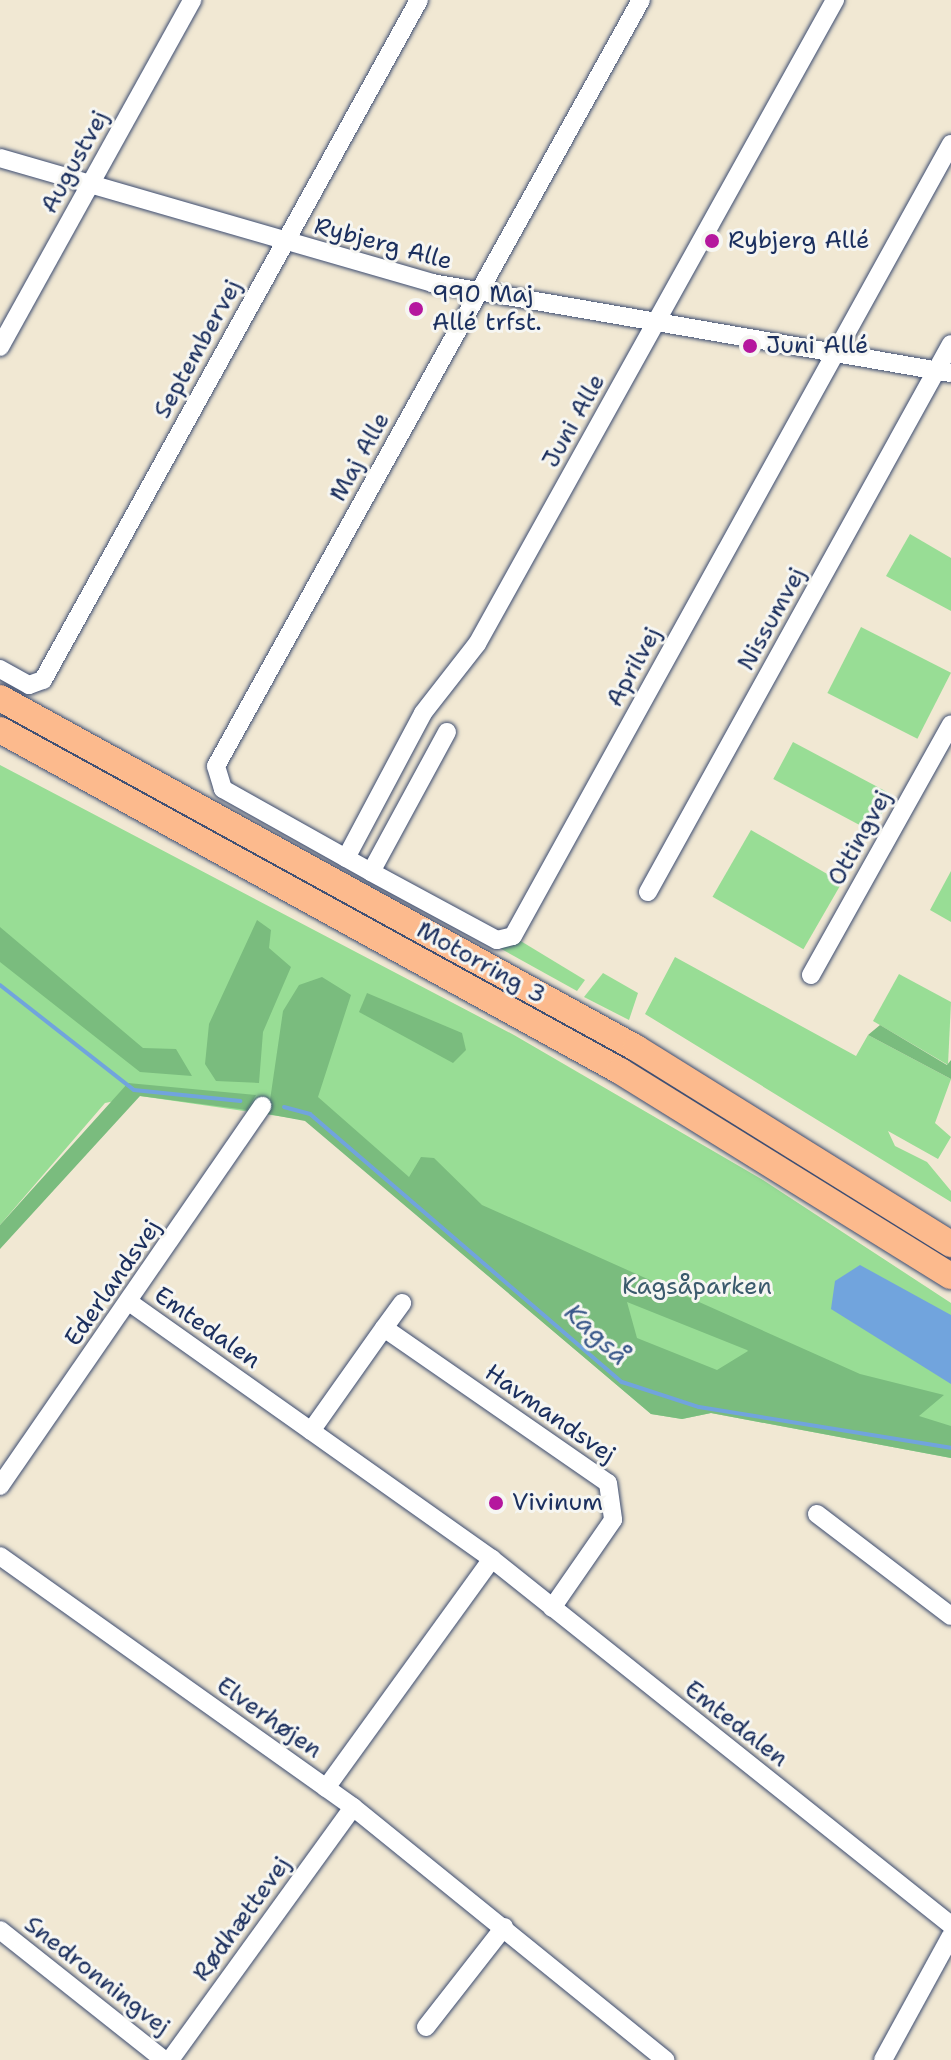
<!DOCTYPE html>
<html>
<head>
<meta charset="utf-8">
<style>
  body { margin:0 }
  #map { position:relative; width:951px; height:2060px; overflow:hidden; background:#f1e8d3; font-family:"Shantell Sans",sans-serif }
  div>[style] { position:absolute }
  .green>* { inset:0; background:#98dd95; transform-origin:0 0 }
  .forest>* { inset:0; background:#7abc7e }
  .water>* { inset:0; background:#71a4dd }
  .stream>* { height:4px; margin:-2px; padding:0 2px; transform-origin:2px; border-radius:2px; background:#71a4dd }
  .roads { filter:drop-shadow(0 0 2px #3b4b70) drop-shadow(0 0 2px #3b4b70) }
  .minor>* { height:18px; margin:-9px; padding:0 9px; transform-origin:9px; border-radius:9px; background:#fff }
  .highway>* { height:26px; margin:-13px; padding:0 13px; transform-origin:13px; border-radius:13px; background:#fcba8d }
  .dots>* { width:22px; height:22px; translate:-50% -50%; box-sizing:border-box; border:4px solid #f6f6f2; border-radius:50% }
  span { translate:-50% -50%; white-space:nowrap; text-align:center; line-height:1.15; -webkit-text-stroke:6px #f6f6f2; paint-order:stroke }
  .street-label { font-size:24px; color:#1b2f5e }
  .poi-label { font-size:24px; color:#1b2f5e }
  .left { translate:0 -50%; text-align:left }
  .park-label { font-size:24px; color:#3a5a6c }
  .water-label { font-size:26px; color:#39588a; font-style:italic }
</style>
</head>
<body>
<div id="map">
  <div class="green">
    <div style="clip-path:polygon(910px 534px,951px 558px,951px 611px,886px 576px)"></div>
    <div style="left:861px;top:627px;width:101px;height:74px;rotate:27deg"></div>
    <div style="left:793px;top:742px;width:112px;height:42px;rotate:28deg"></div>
    <div style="clip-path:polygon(0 765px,514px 1035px,763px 1180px,951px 1303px,951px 1458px,711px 1413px,682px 1419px,651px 1414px,305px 1120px,140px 1096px,105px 1103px,0 1225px)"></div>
    <div style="left:751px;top:830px;width:105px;height:77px;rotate:30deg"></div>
    <div style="clip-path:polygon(951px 871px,951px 922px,930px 910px)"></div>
    <div style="clip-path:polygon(519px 940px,585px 980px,577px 991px,494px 945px)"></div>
    <div style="clip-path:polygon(675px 957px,856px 1056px,868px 1035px,951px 1079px,935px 1123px,951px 1137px,938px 1159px,888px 1131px,895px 1146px,927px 1162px,951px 1191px,951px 1202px,645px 1014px)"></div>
    <div style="clip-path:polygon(603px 973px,638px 993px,629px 1020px,584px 997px)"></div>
    <div style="clip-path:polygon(899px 974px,951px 1002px,948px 1065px,873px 1021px)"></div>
  </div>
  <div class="forest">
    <div style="clip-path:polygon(257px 920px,271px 930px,269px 948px,291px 967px,263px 1032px,259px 1083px,216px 1081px,205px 1064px,209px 1024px)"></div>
    <div style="clip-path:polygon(0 927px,143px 1048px,176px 1049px,192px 1076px,140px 1072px,0 962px)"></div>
    <div style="clip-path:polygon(evenodd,322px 977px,351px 995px,318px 1097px,409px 1177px,421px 1157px,434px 1158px,482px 1205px,860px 1374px,944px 1395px,919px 1416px,951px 1426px,951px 1458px,711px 1413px,682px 1419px,651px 1414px,305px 1121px,268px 1114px,283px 1011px,299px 985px,322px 977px,627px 1302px,747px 1350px,748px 1351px,717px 1370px,637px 1338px,627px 1302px)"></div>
    <div style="clip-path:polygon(367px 993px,462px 1033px,466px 1050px,453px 1063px,359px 1012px)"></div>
    <div style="clip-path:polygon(880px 1025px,947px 1065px,951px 1060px,951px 1079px,868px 1035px)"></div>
    <div style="clip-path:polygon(128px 1083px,256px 1095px,247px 1110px,140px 1096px,0 1249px,0 1225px)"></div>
  </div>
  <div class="water">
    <div style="clip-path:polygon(860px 1265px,951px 1315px,951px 1384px,831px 1309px,835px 1281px)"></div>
  </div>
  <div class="stream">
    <div style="left:0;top:985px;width:170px;rotate:38.1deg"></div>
    <div style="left:134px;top:1090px;width:107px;rotate:5.9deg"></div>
    <div style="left:284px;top:1107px;width:27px;rotate:15deg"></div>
    <div style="left:310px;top:1114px;width:411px;rotate:40.7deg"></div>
    <div style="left:622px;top:1382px;width:81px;rotate:18deg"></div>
    <div style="left:699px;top:1407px;width:255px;rotate:9.2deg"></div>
  </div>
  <div class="roads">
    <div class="minor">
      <div style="left:0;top:158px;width:450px;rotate:16.1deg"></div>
      <div style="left:432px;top:283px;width:527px;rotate:9.84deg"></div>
      <div style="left:0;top:347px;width:397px;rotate:-61deg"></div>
      <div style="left:0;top:669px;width:33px;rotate:29deg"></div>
      <div style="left:29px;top:685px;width:15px;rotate:-20deg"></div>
      <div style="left:43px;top:680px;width:777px;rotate:-61.06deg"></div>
      <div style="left:447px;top:732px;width:159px;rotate:118.5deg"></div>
      <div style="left:371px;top:872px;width:143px;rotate:28.4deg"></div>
      <div style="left:497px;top:940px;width:16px;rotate:-14deg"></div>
      <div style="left:513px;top:936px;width:905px;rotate:-61.06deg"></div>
      <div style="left:346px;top:858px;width:164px;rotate:-62deg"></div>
      <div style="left:423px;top:713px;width:88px;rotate:-52deg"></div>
      <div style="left:477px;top:644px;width:737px;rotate:-60.93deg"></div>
      <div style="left:371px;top:872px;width:170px;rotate:-150.7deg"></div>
      <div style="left:223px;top:789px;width:24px;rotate:-107deg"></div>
      <div style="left:216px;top:766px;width:876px;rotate:-60.98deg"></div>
      <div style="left:648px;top:892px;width:626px;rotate:-61.06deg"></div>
      <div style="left:811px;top:975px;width:287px;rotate:-60.8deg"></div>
      <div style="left:129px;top:1302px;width:445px;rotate:35.3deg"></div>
      <div style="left:492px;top:1559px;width:587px;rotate:38.57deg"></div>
      <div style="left:384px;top:1328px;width:31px;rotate:-54deg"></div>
      <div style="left:311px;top:1431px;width:126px;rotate:-54.7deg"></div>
      <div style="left:384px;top:1328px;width:272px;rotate:34.7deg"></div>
      <div style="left:608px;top:1483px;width:37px;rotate:82deg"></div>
      <div style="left:613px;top:1520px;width:107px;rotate:124.7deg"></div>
      <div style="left:0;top:1486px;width:462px;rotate:-55.4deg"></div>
      <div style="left:817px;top:1514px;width:168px;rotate:37.3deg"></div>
      <div style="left:0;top:1556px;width:433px;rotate:35.4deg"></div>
      <div style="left:353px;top:1807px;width:402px;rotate:39deg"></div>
      <div style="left:326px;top:1788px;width:283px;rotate:-54.1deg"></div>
      <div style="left:0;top:1930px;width:209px;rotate:38.4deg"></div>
      <div style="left:426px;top:2027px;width:127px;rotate:-52deg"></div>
      <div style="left:170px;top:2060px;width:312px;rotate:-54.1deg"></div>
      <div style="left:883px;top:2060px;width:141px;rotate:-61.3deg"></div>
    </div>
    <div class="highway">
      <div style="left:0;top:698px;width:726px;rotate:28.82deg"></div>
      <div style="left:636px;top:1048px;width:371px;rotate:31.9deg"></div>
      <div style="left:0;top:730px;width:708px;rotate:28.81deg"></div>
      <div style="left:620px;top:1071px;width:389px;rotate:31.8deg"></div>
    </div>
  </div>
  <div class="dots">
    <div style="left:712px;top:241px;background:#b5179e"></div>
    <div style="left:416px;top:309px;background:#b5179e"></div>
    <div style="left:750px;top:346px;background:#b5179e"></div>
    <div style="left:496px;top:1503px;background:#b5179e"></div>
  </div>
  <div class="street-label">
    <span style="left:75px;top:162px;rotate:-61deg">Augustvej</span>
    <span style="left:383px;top:244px;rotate:15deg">Rybjerg Alle</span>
    <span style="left:198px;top:349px;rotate:-61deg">Septembervej</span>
    <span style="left:574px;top:421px;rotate:-61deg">Juni Alle</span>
    <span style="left:360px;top:457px;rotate:-61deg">Maj Alle</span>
    <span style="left:772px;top:619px;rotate:-61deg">Nissumvej</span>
    <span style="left:634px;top:667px;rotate:-61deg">Aprilvej</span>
    <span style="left:860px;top:838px;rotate:-61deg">Ottingvej</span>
    <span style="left:481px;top:963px;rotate:29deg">Motorring 3</span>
    <span style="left:113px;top:1283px;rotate:-55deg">Ederlandsvej</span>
    <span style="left:207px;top:1328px;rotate:35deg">Emtedalen</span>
    <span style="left:550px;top:1414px;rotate:35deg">Havmandsvej</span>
    <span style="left:269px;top:1718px;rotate:35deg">Elverhøjen</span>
    <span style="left:736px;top:1724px;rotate:38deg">Emtedalen</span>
    <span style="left:242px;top:1919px;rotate:-54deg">Rødhættevej</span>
    <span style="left:97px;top:1976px;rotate:38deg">Snedronningvej</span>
  </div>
  <div class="poi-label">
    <span class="left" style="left:728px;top:241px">Rybjerg Allé</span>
    <span class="left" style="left:432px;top:309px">990 Maj<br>Allé trfst.</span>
    <span class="left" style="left:766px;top:346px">Juni Allé</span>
    <span class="left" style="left:512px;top:1503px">Vivinum</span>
  </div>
  <div class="park-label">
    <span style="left:697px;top:1287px">Kagsåparken</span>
  </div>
  <div class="water-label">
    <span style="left:597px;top:1334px;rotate:43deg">Kagså</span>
  </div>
</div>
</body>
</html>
